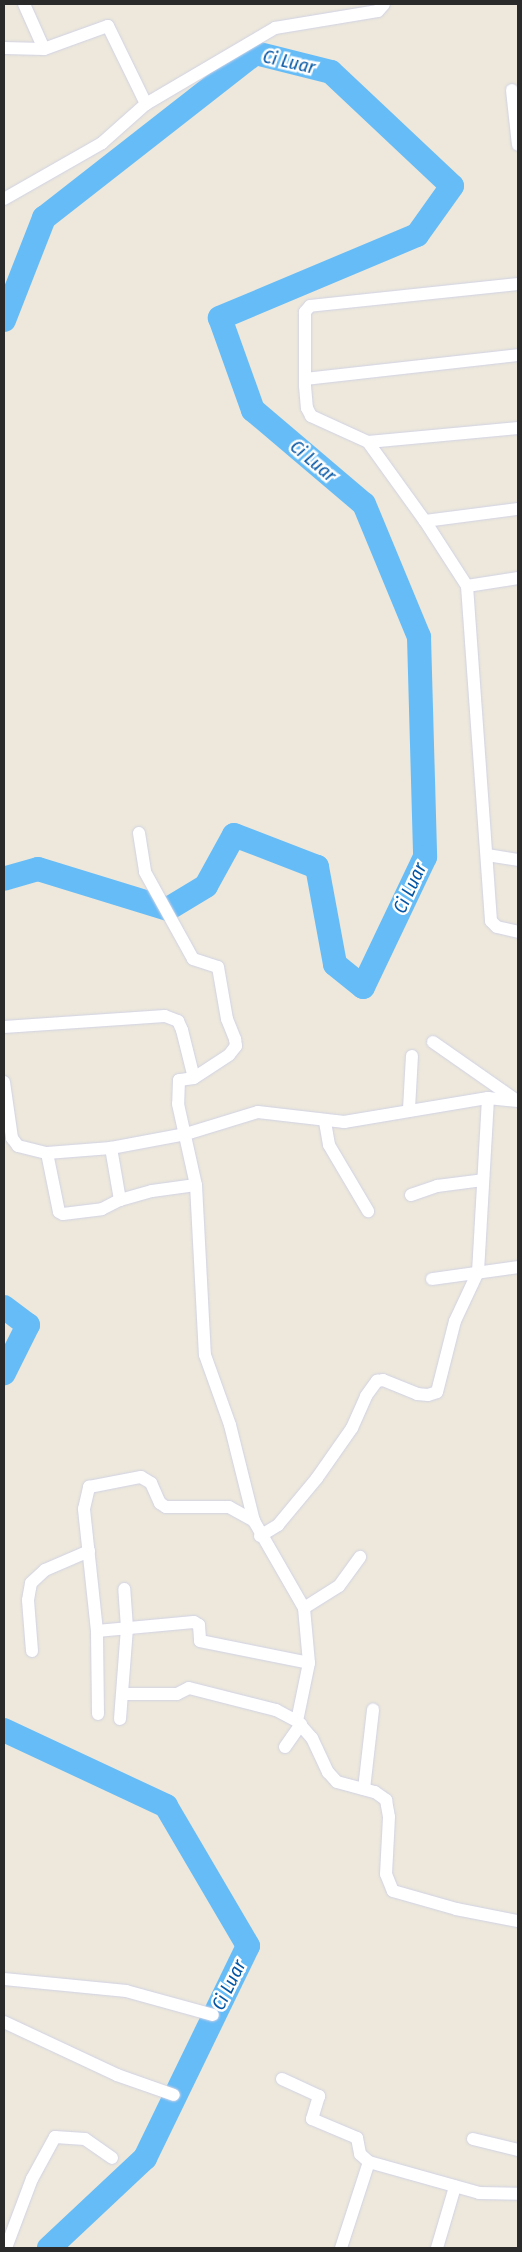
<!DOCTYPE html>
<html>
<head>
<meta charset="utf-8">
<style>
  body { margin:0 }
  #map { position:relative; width:522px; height:2252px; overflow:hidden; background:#ede8db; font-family:"Fira Sans Condensed",sans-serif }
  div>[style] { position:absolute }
  .river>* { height:24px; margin:-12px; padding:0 12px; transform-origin:12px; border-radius:12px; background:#66bcf7 }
  .roads { filter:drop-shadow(0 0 1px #d0d1e4) drop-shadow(0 0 1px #d0d1e4) }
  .street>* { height:12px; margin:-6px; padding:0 6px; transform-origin:6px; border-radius:6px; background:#fff }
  span { translate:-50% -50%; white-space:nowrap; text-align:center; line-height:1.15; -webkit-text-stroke:5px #fff; paint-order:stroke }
  .water-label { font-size:19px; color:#0456a4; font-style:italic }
  .frame { position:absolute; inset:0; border:5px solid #2a2a2a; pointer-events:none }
</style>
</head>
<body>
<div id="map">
  <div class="river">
    <div style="left:4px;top:320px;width:110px;rotate:-68.6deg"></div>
    <div style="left:44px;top:218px;width:268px;rotate:-38deg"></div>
    <div style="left:255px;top:53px;width:78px;rotate:14deg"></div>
    <div style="left:331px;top:72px;width:166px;rotate:43.3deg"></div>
    <div style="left:452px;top:186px;width:60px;rotate:125.5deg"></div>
    <div style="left:417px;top:235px;width:214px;rotate:157.2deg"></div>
    <div style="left:220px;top:318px;width:98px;rotate:70.3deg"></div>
    <div style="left:253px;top:410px;width:145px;rotate:40.3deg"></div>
    <div style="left:364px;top:504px;width:144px;rotate:67.5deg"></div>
    <div style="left:419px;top:637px;width:220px;rotate:88.4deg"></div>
    <div style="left:425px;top:857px;width:144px;rotate:115.5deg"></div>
    <div style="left:363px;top:987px;width:36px;rotate:-141deg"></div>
    <div style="left:335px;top:964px;width:99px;rotate:-100.5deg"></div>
    <div style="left:317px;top:867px;width:89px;rotate:-158.9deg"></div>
    <div style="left:234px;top:835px;width:58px;rotate:118.8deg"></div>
    <div style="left:206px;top:886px;width:44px;rotate:148.8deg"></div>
    <div style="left:168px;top:909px;width:136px;rotate:-162.9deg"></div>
    <div style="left:38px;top:869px;width:35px;rotate:164deg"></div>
    <div style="left:4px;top:1307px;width:30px;rotate:37deg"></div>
    <div style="left:28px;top:1325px;width:54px;rotate:116.6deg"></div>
    <div style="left:4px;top:1730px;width:179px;rotate:25.1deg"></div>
    <div style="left:166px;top:1806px;width:162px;rotate:59.6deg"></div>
    <div style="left:248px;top:1946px;width:236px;rotate:115.9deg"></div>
    <div style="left:145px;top:2158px;width:132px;rotate:136.8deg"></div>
  </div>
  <div class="roads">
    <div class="street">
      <div style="left:24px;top:4px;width:49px;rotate:66deg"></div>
      <div style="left:44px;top:49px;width:68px;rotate:-19.8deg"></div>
      <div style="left:108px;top:26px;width:87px;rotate:64deg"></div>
      <div style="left:4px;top:48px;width:40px;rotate:1.4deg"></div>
      <div style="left:512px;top:90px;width:55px;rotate:83.8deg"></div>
      <div style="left:4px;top:199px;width:113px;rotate:-29.7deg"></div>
      <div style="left:102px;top:143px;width:59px;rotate:-41.6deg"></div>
      <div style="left:146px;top:104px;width:150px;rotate:-30.5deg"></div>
      <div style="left:275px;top:28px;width:104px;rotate:-9.4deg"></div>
      <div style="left:378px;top:11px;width:9px;rotate:-49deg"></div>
      <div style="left:518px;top:284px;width:209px;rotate:174deg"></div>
      <div style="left:310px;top:306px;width:8px;rotate:130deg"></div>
      <div style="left:305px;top:312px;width:74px;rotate:90deg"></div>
      <div style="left:305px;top:386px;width:22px;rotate:85deg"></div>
      <div style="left:307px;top:408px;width:9px;rotate:63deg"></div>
      <div style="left:311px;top:416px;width:63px;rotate:24.5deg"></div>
      <div style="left:368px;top:442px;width:97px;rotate:54.2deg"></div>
      <div style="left:425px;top:521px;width:77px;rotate:57.1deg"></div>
      <div style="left:467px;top:586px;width:336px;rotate:85.9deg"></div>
      <div style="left:491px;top:921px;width:8px;rotate:45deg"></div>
      <div style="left:497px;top:927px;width:22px;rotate:13deg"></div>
      <div style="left:305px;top:379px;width:214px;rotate:-6.4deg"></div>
      <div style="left:368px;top:442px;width:151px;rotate:-5.3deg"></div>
      <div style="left:425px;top:521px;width:94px;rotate:-7.4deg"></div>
      <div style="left:467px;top:586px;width:52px;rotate:-8.9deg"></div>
      <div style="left:139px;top:833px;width:39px;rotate:81deg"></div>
      <div style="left:145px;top:872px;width:99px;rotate:61.1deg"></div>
      <div style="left:193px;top:959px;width:26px;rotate:18deg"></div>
      <div style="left:218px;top:967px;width:53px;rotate:80.2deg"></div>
      <div style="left:227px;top:1019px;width:22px;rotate:68deg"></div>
      <div style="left:235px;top:1039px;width:7px;rotate:82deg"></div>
      <div style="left:236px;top:1046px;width:11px;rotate:128deg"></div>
      <div style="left:229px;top:1055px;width:42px;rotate:146.7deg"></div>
      <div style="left:194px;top:1078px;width:15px;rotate:172deg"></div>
      <div style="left:179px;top:1080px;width:24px;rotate:92deg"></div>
      <div style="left:178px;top:1104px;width:83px;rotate:77.5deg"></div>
      <div style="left:196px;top:1185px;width:170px;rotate:87deg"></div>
      <div style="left:205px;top:1355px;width:74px;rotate:70.3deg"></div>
      <div style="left:230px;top:1425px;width:99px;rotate:76deg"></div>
      <div style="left:254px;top:1521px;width:100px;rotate:60.1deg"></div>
      <div style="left:304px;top:1608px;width:55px;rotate:84.8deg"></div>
      <div style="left:309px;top:1663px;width:59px;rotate:101.7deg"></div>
      <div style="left:297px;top:1721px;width:23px;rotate:49deg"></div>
      <div style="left:312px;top:1738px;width:38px;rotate:65deg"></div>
      <div style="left:328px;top:1772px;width:13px;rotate:48deg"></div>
      <div style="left:337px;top:1782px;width:39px;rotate:15deg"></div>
      <div style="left:375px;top:1792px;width:14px;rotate:36deg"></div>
      <div style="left:386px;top:1800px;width:17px;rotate:80deg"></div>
      <div style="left:389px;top:1817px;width:57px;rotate:93deg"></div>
      <div style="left:386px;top:1874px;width:18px;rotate:68deg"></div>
      <div style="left:393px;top:1891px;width:66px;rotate:15.9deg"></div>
      <div style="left:456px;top:1909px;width:63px;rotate:11deg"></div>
      <div style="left:487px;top:855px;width:31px;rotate:9deg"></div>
      <div style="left:4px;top:1027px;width:161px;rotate:-3.9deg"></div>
      <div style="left:165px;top:1016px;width:14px;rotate:21deg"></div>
      <div style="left:178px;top:1021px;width:10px;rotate:66deg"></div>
      <div style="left:182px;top:1030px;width:49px;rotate:76deg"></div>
      <div style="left:433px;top:1042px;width:98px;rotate:35deg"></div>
      <div style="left:4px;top:1082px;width:57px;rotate:81.9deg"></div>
      <div style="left:12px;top:1138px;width:10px;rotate:53deg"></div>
      <div style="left:18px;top:1146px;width:30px;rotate:14deg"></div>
      <div style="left:47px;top:1153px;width:64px;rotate:-4.5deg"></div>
      <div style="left:111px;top:1148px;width:76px;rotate:-10.6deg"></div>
      <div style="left:186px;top:1134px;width:75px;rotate:-17deg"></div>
      <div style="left:258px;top:1112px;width:87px;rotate:6.6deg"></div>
      <div style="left:344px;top:1122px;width:146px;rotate:-9.5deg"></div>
      <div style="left:488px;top:1098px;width:30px;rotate:6deg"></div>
      <div style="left:409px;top:1109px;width:53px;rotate:-86.8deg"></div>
      <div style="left:325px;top:1122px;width:23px;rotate:80deg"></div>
      <div style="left:329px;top:1145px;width:77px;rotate:59.4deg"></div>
      <div style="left:47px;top:1153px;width:60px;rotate:78.5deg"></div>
      <div style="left:59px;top:1212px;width:4px;rotate:27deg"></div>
      <div style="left:63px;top:1214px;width:39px;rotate:-7deg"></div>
      <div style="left:102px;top:1209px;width:20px;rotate:-27deg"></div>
      <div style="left:120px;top:1200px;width:53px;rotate:-99.8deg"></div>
      <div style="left:411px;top:1195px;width:28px;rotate:-19deg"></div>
      <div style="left:437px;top:1186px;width:46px;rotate:-7.4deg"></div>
      <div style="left:120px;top:1200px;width:33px;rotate:-16deg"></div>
      <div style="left:152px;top:1191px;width:44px;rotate:-7.8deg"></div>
      <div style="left:432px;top:1279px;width:87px;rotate:-7.9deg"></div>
      <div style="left:260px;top:1536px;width:21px;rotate:-31deg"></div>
      <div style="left:278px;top:1525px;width:61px;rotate:-50.3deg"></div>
      <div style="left:317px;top:1478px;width:61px;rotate:-55deg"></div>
      <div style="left:352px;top:1428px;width:35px;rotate:-66deg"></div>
      <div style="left:366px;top:1396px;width:19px;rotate:-54deg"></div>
      <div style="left:377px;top:1381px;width:6px;rotate:-9deg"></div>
      <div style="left:383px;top:1380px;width:37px;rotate:22deg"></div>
      <div style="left:417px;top:1394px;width:11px;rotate:5deg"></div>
      <div style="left:428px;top:1395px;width:9px;rotate:-18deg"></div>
      <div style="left:437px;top:1392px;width:73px;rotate:-75.8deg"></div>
      <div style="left:455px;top:1321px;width:54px;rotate:-64.9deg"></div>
      <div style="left:478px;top:1272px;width:174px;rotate:-86.7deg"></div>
      <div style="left:304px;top:1608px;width:41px;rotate:-32.2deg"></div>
      <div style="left:339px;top:1586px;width:36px;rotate:-54deg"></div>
      <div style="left:97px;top:1631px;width:97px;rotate:-5.3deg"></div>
      <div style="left:194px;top:1622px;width:6px;rotate:31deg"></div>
      <div style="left:199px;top:1625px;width:16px;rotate:86deg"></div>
      <div style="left:200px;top:1641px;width:111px;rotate:11.4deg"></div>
      <div style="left:32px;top:1651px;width:51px;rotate:-94.5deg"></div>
      <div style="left:28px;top:1600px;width:17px;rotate:-80deg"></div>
      <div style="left:31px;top:1583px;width:19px;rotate:-43deg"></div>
      <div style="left:45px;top:1570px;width:48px;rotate:-23.4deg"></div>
      <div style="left:124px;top:1694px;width:53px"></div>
      <div style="left:177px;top:1694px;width:13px;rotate:-27deg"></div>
      <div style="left:189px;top:1688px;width:90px;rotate:14.2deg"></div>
      <div style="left:276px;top:1710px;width:24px;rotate:28deg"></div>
      <div style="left:98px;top:1714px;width:83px;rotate:-90.7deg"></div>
      <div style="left:97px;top:1631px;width:123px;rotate:-96.1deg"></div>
      <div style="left:84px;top:1509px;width:23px;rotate:-77deg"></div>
      <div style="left:89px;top:1487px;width:53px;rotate:-10.9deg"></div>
      <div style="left:141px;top:1477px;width:12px;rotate:31deg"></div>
      <div style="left:151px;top:1483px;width:22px;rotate:66deg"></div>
      <div style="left:160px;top:1503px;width:7px;rotate:34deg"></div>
      <div style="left:166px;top:1507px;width:63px"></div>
      <div style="left:229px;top:1507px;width:29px;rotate:29deg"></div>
      <div style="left:120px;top:1719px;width:91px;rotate:-85.6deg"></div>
      <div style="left:127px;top:1628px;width:39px;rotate:-94deg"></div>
      <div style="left:285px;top:1747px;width:28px;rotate:-55deg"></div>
      <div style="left:364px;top:1789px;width:80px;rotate:-83.5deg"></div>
      <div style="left:4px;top:1979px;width:123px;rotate:5.6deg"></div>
      <div style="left:126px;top:1991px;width:90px;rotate:15.4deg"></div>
      <div style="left:4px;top:2022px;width:125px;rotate:25.1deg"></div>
      <div style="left:117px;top:2075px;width:60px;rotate:19.3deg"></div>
      <div style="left:282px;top:2079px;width:41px;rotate:24.7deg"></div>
      <div style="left:319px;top:2096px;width:24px;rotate:107deg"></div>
      <div style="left:312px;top:2119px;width:49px;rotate:22.9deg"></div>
      <div style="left:357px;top:2138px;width:16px;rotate:79deg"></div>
      <div style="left:360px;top:2154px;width:12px;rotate:42deg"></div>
      <div style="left:369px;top:2162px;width:114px;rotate:15.7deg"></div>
      <div style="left:479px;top:2193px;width:39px;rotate:1deg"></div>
      <div style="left:473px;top:2139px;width:46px;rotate:13.7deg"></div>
      <div style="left:6px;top:2248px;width:74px;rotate:-69.4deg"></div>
      <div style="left:32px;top:2179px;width:48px;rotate:-61.3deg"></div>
      <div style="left:55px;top:2137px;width:30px;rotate:4deg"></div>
      <div style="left:85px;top:2139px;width:33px;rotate:35deg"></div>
      <div style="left:341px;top:2248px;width:90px;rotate:-72deg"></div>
      <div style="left:437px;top:2248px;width:64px;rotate:-73.6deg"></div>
    </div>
  </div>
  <div class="water-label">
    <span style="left:289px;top:62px;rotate:13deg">Ci Luar</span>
    <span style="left:313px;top:461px;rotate:40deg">Ci Luar</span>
    <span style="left:410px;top:888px;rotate:-65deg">Ci Luar</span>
    <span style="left:229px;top:1985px;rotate:-64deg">Ci Luar</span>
  </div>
  <div class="frame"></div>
</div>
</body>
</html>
